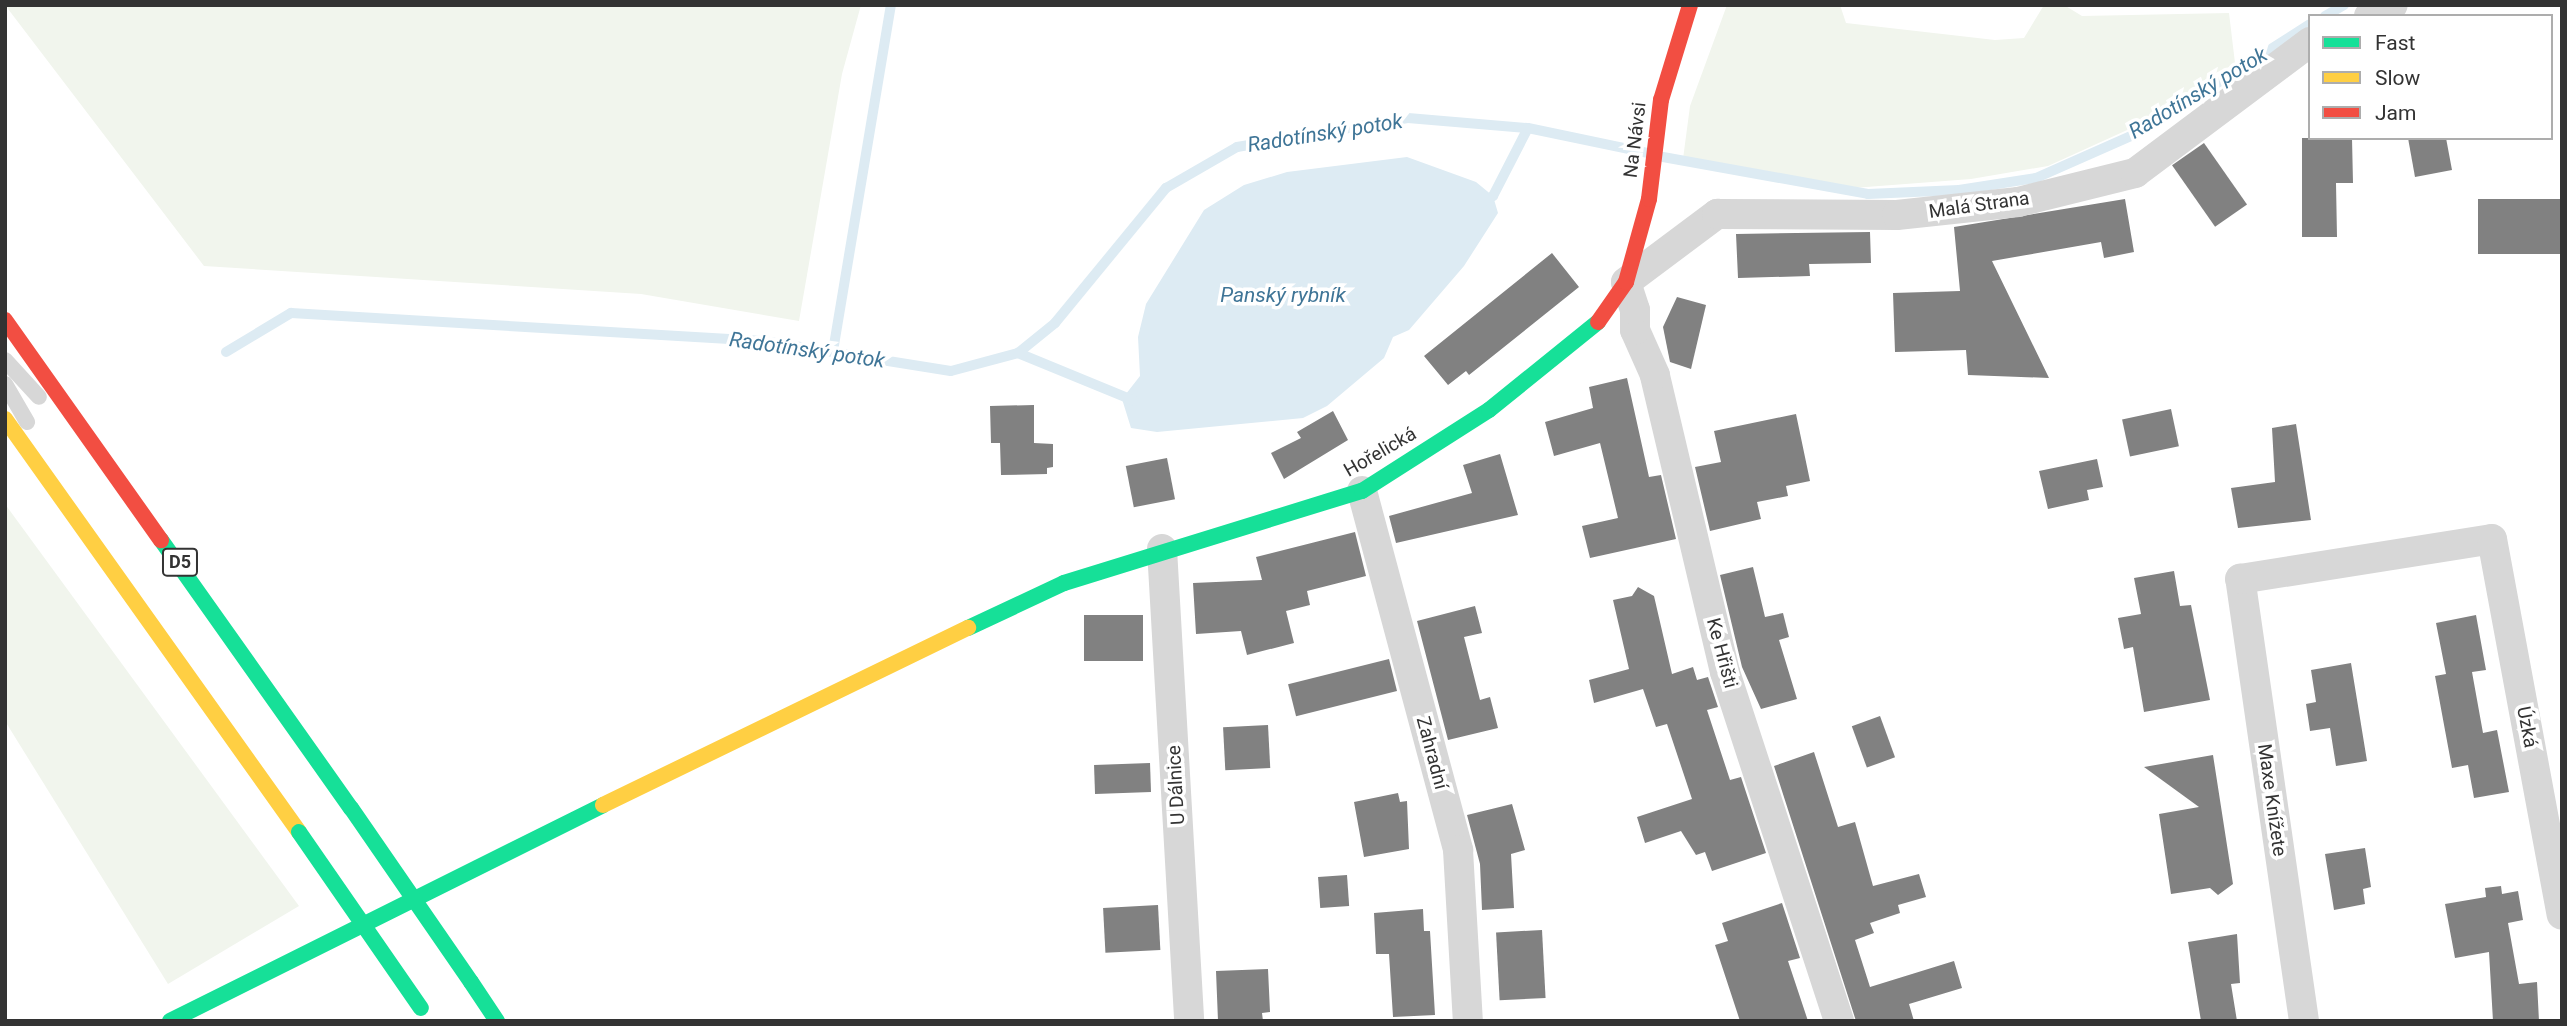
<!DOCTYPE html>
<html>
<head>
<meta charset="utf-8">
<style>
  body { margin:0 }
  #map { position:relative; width:2567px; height:1026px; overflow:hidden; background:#fff; font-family:Roboto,sans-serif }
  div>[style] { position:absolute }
  .green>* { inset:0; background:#f1f5ed }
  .water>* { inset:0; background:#ddebf3 }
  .stream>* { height:10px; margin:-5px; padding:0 5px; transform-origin:5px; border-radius:5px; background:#ddebf3 }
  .building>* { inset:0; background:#818181; transform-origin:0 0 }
  .lane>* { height:16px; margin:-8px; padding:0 8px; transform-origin:8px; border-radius:8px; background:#d7d7d7 }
  .street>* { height:30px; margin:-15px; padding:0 15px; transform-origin:15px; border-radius:15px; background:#d7d7d7 }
  .fast>* { height:16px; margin:-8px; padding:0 8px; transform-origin:8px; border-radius:8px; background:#16e098 }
  .slow>* { height:16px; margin:-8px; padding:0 8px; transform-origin:8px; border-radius:8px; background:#ffcf43 }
  .jam>* { height:16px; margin:-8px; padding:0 8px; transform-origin:8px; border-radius:8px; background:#f24e42 }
  .fast-bridge>* { height:16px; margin:-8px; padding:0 8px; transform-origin:8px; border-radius:8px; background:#16e098 }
  span { translate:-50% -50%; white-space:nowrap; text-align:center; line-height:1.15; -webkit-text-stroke:7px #fff; paint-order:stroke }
  .shield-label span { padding:2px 5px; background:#fff; border:2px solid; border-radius:5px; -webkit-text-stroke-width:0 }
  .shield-label { font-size:18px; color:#333; font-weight:700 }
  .street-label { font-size:19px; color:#333 }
  .water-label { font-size:21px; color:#3f7597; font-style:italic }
  .frame { position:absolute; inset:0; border:7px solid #333; pointer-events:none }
  .legend { position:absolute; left:2308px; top:14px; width:245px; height:126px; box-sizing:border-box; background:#fff; border:2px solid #adadad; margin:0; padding:9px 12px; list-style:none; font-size:21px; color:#333 }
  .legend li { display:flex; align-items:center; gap:14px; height:35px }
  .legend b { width:35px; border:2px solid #adadad }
</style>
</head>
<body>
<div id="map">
  <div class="green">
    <div style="clip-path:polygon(5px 5px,861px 5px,842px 74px,799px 321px,641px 294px,204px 266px)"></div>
    <div style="clip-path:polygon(1727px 5px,1840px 5px,1846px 23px,1995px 40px,2024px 38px,2044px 5px,2064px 5px,2082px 16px,2229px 13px,2235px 63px,2136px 126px,2048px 166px,1971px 179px,1853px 188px,1683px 159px,1690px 106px)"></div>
    <div style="clip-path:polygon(5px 504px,299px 906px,168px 984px,5px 721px)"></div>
  </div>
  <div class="water">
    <div style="clip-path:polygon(1407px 157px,1476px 182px,1493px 196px,1498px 213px,1464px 266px,1409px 330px,1393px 337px,1384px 358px,1327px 406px,1303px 418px,1157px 432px,1131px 428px,1122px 399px,1140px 376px,1138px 337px,1146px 304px,1204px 210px,1244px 185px,1287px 172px)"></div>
  </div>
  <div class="stream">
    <div style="left:2325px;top:16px;width:22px;rotate:-30deg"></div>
    <div style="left:1663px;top:157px;width:208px;rotate:10.2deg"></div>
    <div style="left:1868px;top:194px;width:91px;rotate:-2.5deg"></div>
    <div style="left:1959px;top:190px;width:78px;rotate:-8.9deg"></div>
    <div style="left:2036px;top:178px;width:114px;rotate:-23.9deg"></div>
    <div style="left:2140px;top:132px;width:201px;rotate:-32.4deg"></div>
    <div style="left:1481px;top:203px;width:14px;rotate:-30deg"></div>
    <div style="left:1493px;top:196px;width:76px;rotate:-62.8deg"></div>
    <div style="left:833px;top:351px;width:351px;rotate:-80.5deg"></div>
    <div style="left:226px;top:352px;width:76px;rotate:-31deg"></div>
    <div style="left:291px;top:313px;width:473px;rotate:3.4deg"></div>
    <div style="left:763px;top:341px;width:190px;rotate:9.1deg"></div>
    <div style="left:951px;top:371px;width:69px;rotate:-15deg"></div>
    <div style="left:1018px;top:353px;width:48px;rotate:-39deg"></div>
    <div style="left:1055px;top:323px;width:175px;rotate:-50.6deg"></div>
    <div style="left:1166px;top:188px;width:82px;rotate:-30deg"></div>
    <div style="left:1237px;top:147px;width:173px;rotate:-9.6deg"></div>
    <div style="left:1408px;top:118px;width:120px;rotate:4.8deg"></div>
    <div style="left:1528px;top:128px;width:123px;rotate:11.8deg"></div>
    <div style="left:1018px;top:353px;width:126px;rotate:22.3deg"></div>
  </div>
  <div class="building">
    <div style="clip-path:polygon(2302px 138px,2352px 138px,2353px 183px,2336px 183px,2337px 237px,2302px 237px)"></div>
    <div style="clip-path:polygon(2408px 138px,2446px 138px,2452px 170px,2415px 177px)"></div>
    <div style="left:2204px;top:143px;width:75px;height:39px;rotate:55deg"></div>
    <div style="clip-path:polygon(2125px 199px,2134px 252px,2104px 258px,2101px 242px,1992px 261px,2049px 378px,1968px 375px,1966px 350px,1895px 352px,1893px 293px,1960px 291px,1954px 227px)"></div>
    <div style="left:2562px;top:199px;width:55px;height:84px;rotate:90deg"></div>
    <div style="clip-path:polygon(1870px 232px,1871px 263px,1809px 264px,1810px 276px,1738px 278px,1736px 234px)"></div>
    <div style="clip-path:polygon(1552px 253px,1579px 287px,1469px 375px,1466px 371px,1448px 385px,1424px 356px)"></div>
    <div style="clip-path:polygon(1677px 297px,1706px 305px,1691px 369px,1670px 362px,1663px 327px)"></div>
    <div style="clip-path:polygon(1627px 378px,1649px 477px,1661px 475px,1676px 539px,1590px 558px,1582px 526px,1618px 518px,1600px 443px,1554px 456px,1545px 422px,1593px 408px,1589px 387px)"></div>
    <div style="clip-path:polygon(1034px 405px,1034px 443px,1053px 444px,1053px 467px,1047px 468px,1047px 474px,1001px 475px,1000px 443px,991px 443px,990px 406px)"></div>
    <div style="left:2171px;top:409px;width:38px;height:50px;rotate:78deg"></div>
    <div style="clip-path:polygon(1333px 411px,1348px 440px,1284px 479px,1271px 453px,1301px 438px,1297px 432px)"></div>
    <div style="clip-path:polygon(1796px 414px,1810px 481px,1786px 486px,1788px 496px,1757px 502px,1761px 519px,1710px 531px,1695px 467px,1721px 462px,1714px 431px)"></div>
    <div style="clip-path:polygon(2296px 424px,2311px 520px,2238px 528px,2231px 488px,2275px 482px,2272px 428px)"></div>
    <div style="clip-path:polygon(1500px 454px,1518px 515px,1396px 543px,1389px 516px,1472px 493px,1463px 465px)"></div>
    <div style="left:1167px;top:458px;width:42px;height:42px;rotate:79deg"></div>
    <div style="clip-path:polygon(2097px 459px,2103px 487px,2087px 490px,2089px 500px,2048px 509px,2039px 471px)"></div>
    <div style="clip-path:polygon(1355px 532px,1366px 576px,1307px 591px,1310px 605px,1286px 611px,1294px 643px,1247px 655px,1241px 631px,1196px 634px,1193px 583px,1262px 580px,1256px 557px)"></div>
    <div style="clip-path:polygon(1753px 567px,1765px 617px,1783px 613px,1789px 637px,1779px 640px,1797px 699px,1761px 709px,1742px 667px,1720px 575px)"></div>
    <div style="clip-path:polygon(2174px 571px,2180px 606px,2191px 605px,2210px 700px,2144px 712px,2133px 647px,2124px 649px,2118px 618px,2141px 614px,2134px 578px)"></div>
    <div style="clip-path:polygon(1638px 587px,1654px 596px,1672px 674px,1693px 667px,1697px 680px,1708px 677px,1718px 707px,1707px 710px,1730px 780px,1741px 777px,1766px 853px,1712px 871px,1705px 852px,1696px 855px,1681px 831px,1645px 843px,1637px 817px,1692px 799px,1667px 724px,1656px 727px,1643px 689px,1594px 703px,1589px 680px,1629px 669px,1613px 600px,1632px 596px)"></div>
    <div style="clip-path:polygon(1475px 606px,1482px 633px,1464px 637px,1480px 700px,1490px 697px,1498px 728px,1448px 740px,1417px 621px)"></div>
    <div style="left:1084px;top:615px;width:59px;height:46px"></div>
    <div style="clip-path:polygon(2476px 615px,2486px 670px,2472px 672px,2483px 733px,2497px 730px,2509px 792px,2474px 798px,2468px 765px,2452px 768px,2435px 676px,2446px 674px,2436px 623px)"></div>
    <div style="left:1389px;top:659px;width:33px;height:104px;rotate:76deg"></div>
    <div style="clip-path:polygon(2351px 663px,2367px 761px,2336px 766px,2330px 728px,2310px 731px,2306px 704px,2316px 702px,2311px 670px)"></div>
    <div style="left:1880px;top:716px;width:44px;height:30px;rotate:70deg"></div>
    <div style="left:1268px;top:725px;width:43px;height:45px;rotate:87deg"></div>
    <div style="clip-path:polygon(1814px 752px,1838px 827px,1855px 822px,1873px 886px,1919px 874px,1926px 897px,1898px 905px,1900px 913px,1870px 923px,1874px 933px,1855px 940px,1870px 987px,1954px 961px,1962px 988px,1909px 1004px,1914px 1021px,1856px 1021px,1774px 766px)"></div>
    <div style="clip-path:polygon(2213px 755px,2233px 884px,2218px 895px,2210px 888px,2171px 894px,2159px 814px,2199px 807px,2144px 767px)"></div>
    <div style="left:1150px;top:763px;width:29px;height:56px;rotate:88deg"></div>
    <div style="clip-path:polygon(1398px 793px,1400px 802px,1407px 801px,1409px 849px,1364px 857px,1354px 802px)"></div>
    <div style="clip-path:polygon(1512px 804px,1525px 850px,1511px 854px,1514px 908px,1482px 910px,1480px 864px,1467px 815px)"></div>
    <div style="clip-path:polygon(2365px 848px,2371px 887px,2363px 889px,2365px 904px,2334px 910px,2325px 854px)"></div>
    <div style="left:1347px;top:875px;width:31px;height:29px;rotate:86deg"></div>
    <div style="clip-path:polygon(2501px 886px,2502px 894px,2518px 891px,2523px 920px,2508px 923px,2519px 984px,2537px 982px,2539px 1021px,2493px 1021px,2489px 952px,2455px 958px,2445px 904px,2486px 897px,2485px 888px)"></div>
    <div style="clip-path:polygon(1782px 903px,1800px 958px,1788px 961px,1808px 1021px,1740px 1021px,1715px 945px,1728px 941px,1722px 923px)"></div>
    <div style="left:1158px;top:905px;width:45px;height:55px;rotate:87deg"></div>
    <div style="clip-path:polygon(1423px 909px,1424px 931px,1430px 931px,1435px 1015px,1393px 1017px,1389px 954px,1376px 954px,1374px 913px)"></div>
    <div style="left:1542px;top:930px;width:68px;height:46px;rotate:87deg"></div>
    <div style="clip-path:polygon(2237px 934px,2240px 983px,2231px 984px,2237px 1021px,2201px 1021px,2188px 942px)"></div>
    <div style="clip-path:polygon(1268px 969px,1270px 1012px,1262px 1013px,1263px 1021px,1218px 1021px,1216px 971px)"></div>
  </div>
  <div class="lane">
    <div style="left:5px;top:360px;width:50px;rotate:47.4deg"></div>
    <div style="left:5px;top:384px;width:44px;rotate:59.9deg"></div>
  </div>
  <div class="street">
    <div style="left:2369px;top:16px;width:26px;rotate:-25deg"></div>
    <div style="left:1362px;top:491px;width:372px;rotate:75deg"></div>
    <div style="left:1458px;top:850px;width:171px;rotate:86.7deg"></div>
    <div style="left:1162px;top:549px;width:473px;rotate:86.7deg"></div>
    <div style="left:1839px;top:1021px;width:367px;rotate:-108.1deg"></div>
    <div style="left:1725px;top:672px;width:305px;rotate:-103.3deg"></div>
    <div style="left:1655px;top:375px;width:49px;rotate:-114deg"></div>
    <div style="left:1635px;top:330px;width:20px;rotate:-90deg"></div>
    <div style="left:1635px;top:310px;width:29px;rotate:-108deg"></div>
    <div style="left:1626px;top:282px;width:114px;rotate:-36.8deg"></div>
    <div style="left:1717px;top:214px;width:180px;rotate:0.3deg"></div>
    <div style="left:1897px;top:215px;width:122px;rotate:-6.1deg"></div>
    <div style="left:2018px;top:202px;width:121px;rotate:-13.9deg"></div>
    <div style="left:2135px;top:173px;width:219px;rotate:-36.8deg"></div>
    <div style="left:2304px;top:1021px;width:447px;rotate:-98.2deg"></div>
    <div style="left:2240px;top:579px;width:255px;rotate:-9deg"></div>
    <div style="left:2492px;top:539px;width:382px;rotate:79.5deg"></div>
  </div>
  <div class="fast">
    <div style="left:161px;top:540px;width:329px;rotate:54.7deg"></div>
    <div style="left:968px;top:628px;width:106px;rotate:-25.1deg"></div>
    <div style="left:1064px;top:583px;width:312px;rotate:-17.2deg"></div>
    <div style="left:1362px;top:491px;width:151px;rotate:-32.5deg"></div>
    <div style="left:1489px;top:410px;width:140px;rotate:-38.9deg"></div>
    <div style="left:471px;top:982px;width:47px;rotate:56.3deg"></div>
    <div style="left:170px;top:1021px;width:484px;rotate:-26.5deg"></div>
  </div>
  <div class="slow">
    <div style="left:5px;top:419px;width:507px;rotate:54.55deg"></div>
    <div style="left:603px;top:805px;width:406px;rotate:-25.9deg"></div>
  </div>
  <div class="jam">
    <div style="left:5px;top:320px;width:270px;rotate:54.7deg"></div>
    <div style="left:1598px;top:322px;width:49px;rotate:-55deg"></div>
    <div style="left:1626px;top:282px;width:86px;rotate:-74.5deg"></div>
    <div style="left:1649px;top:199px;width:100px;rotate:-83.1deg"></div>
    <div style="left:1661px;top:100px;width:99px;rotate:-73deg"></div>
  </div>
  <div class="fast-bridge">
    <div style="left:351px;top:808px;width:211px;rotate:55.4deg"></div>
    <div style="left:299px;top:832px;width:214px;rotate:55.3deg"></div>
  </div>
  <div class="shield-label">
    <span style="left:180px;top:562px">D5</span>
  </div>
  <div class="street-label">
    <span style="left:1635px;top:140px;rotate:-83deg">Na Návsi</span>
    <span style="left:1979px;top:205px;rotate:-8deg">Malá Strana</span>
    <span style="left:1380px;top:452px;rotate:-30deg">Hořelická</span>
    <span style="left:1722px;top:653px;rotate:75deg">Ke Hřišti</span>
    <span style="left:2527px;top:727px;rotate:79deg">Úzká</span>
    <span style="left:1432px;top:753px;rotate:75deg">Zahradní</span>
    <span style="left:1176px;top:785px;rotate:-93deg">U Dálnice</span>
    <span style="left:2272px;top:800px;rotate:82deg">Maxe Knížete</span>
  </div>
  <div class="water-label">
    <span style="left:2198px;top:93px;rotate:-31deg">Radotínský potok</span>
    <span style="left:1325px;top:133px;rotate:-9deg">Radotínský potok</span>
    <span style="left:1283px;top:295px">Panský rybník</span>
    <span style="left:807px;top:350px;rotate:8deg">Radotínský potok</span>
  </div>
  <div class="frame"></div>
  <ul class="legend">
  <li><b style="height:9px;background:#16e098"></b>Fast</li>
  <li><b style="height:9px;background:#ffcf43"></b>Slow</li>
  <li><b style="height:9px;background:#f24e42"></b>Jam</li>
  </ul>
</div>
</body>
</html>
